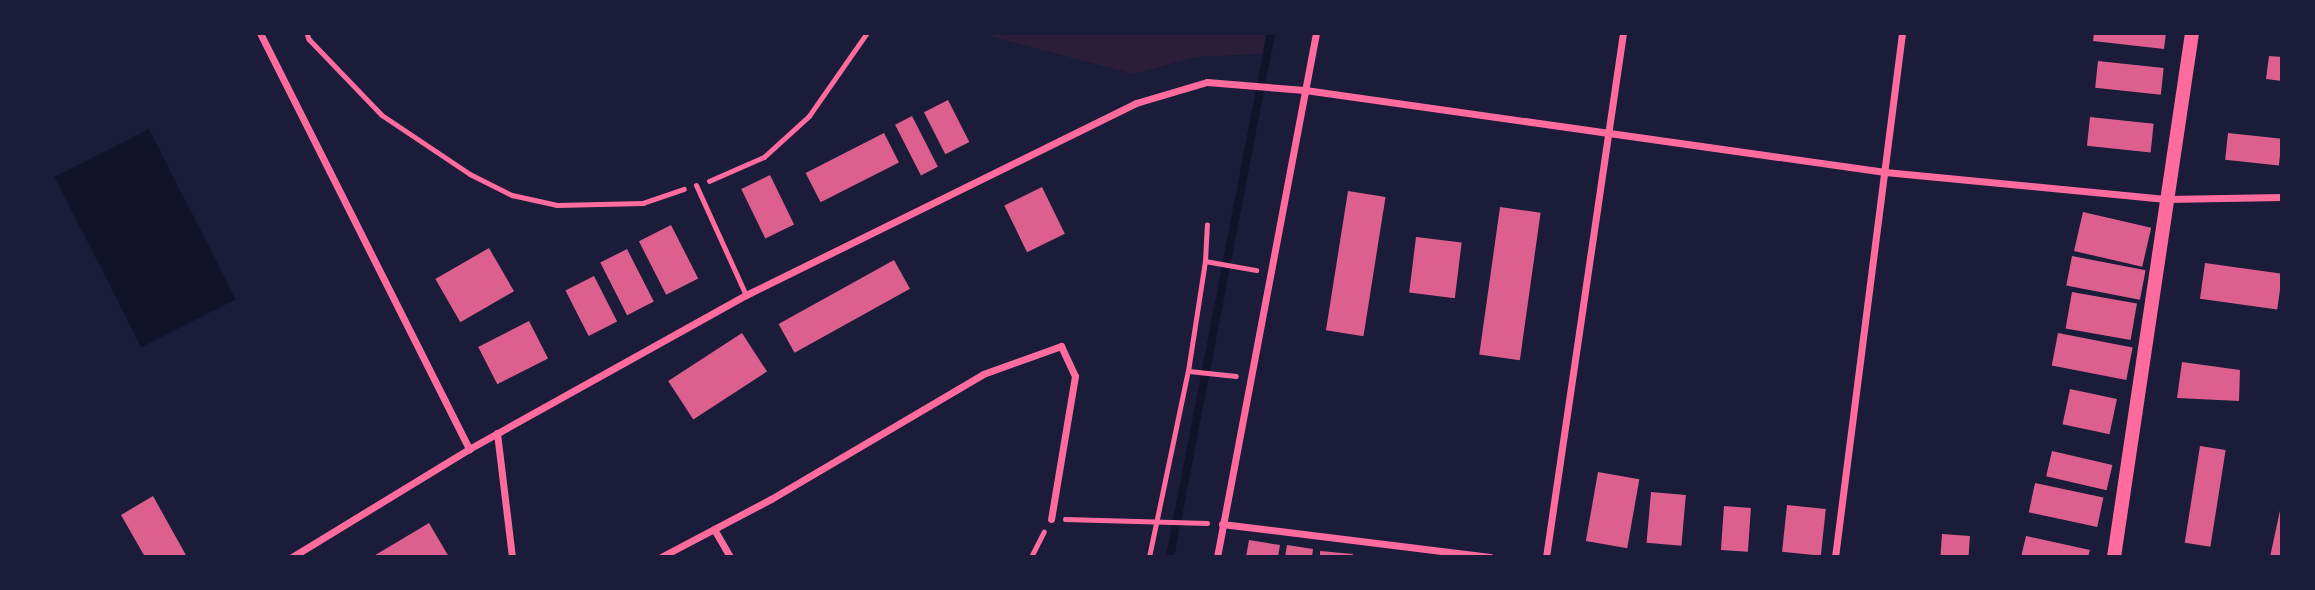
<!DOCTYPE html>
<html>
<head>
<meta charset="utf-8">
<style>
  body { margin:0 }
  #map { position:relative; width:2315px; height:590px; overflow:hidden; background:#1b1b3a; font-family:"Source Serif 4",serif }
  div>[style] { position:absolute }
  .green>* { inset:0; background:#2a1e3b }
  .water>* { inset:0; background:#12122b; transform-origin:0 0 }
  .stream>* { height:8px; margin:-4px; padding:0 4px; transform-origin:4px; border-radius:4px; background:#12122b }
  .building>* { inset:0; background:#dd5f8e; transform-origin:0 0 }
  .path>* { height:4.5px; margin:-2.25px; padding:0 2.25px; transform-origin:2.25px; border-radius:2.25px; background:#ff6b9d }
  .service>* { height:5px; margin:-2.5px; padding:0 2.5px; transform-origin:2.5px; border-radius:2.5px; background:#ff6b9d }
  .minor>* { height:7px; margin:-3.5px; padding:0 3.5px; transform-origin:3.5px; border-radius:3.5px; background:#ff6b9d }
  .secondary>* { height:14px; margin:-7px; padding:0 7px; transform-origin:7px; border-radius:7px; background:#ff6b9d }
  span { translate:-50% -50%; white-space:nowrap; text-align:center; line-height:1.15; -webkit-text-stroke:5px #1b1b3a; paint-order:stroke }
  .frame { position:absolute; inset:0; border:35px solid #1b1b3a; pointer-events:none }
</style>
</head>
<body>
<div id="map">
  <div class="green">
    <div style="clip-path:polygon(978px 33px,1266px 33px,1262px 54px,1195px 57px,1134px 74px)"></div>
  </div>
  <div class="water">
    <div style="left:149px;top:129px;width:191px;height:106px;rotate:63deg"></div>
  </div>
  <div class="stream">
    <div style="left:1170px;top:557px;width:534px;rotate:-79.09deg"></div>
  </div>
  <div class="building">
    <div style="clip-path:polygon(2094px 33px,2166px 33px,2164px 49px,2093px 41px)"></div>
    <div style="clip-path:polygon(2269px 56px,2282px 57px,2282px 81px,2266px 79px)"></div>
    <div style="left:2098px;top:61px;width:66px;height:27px;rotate:6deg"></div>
    <div style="left:948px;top:100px;width:47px;height:27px;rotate:63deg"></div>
    <div style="left:912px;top:116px;width:57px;height:19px;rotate:63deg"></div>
    <div style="left:2090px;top:117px;width:64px;height:29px;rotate:6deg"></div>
    <div style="left:884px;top:133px;width:33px;height:88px;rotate:63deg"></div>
    <div style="left:2228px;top:133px;width:54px;height:27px;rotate:6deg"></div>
    <div style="left:770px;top:175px;width:55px;height:32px;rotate:64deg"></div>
    <div style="left:1042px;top:187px;width:52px;height:42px;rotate:64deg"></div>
    <div style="left:1348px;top:191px;width:38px;height:141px;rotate:9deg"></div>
    <div style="left:1500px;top:207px;width:41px;height:149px;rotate:8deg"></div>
    <div style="left:2083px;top:212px;width:70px;height:40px;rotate:13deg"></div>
    <div style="left:671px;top:225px;width:60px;height:36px;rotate:63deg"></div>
    <div style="left:1416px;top:237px;width:46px;height:56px;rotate:7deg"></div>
    <div style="left:489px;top:248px;width:50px;height:62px;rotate:60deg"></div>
    <div style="left:627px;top:249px;width:59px;height:30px;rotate:63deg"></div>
    <div style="left:2072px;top:256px;width:75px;height:30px;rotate:11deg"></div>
    <div style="left:894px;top:260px;width:33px;height:132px;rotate:61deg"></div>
    <div style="left:2205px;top:263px;width:78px;height:36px;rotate:8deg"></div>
    <div style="left:594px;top:276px;width:51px;height:32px;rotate:63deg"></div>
    <div style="left:2072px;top:292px;width:66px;height:37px;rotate:10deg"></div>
    <div style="left:529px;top:321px;width:42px;height:57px;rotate:63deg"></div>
    <div style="left:742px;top:333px;width:46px;height:88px;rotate:57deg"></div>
    <div style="left:2058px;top:333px;width:76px;height:33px;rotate:11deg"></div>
    <div style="clip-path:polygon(2182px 362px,2240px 370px,2239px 401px,2177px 398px)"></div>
    <div style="left:2070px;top:389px;width:48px;height:36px;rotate:12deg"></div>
    <div style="left:2200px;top:446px;width:26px;height:98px;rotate:9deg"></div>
    <div style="left:2052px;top:451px;width:62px;height:26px;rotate:13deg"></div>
    <div style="left:1598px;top:472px;width:42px;height:70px;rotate:10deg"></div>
    <div style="left:2035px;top:483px;width:70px;height:30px;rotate:12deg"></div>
    <div style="left:1651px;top:492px;width:35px;height:51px;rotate:5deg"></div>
    <div style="clip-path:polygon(153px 496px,187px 557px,145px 557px,121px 515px)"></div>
    <div style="left:1787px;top:505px;width:39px;height:47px;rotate:6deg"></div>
    <div style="left:1724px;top:506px;width:27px;height:44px;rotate:4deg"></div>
    <div style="clip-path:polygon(2281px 506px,2282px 557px,2270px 557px)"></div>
    <div style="clip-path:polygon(429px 523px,449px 557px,372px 557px)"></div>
    <div style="left:1942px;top:534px;width:28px;height:23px;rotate:4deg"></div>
    <div style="clip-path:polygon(2026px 536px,2090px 550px,2088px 557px,2021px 557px)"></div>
    <div style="clip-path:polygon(1249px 540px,1280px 545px,1278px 557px,1246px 557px)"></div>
    <div style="clip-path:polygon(1287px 545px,1313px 549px,1312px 557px,1285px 557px)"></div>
    <div style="clip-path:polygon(1320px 551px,1353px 554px,1352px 557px,1320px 557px)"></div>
  </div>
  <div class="path">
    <div style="left:307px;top:33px;width:6px;rotate:72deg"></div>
    <div style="left:309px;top:39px;width:105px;rotate:46.2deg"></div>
    <div style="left:382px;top:115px;width:106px;rotate:33.8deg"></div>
    <div style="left:470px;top:174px;width:47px;rotate:26.6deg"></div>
    <div style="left:512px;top:195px;width:46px;rotate:12.5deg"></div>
    <div style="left:557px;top:205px;width:86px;rotate:-1.3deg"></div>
    <div style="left:643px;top:203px;width:43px;rotate:-18.9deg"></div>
    <div style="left:709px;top:181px;width:60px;rotate:-23.6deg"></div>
    <div style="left:764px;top:157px;width:61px;rotate:-42.3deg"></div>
    <div style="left:809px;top:116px;width:101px;rotate:-55.1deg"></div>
    <div style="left:1205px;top:261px;width:52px;rotate:10deg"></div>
    <div style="left:1189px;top:371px;width:47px;rotate:6.1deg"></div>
    <div style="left:1065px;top:519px;width:142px;rotate:1.6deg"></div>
    <div style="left:1031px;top:557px;width:28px;rotate:-63deg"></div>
    <div style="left:1149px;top:557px;width:190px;rotate:-78.2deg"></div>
    <div style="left:1188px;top:371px;width:111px;rotate:-81.2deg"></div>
    <div style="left:1205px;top:261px;width:36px;rotate:-87deg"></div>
  </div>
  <div class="service">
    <div style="left:696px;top:185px;width:121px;rotate:65.6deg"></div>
  </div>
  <div class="minor">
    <div style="left:260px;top:33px;width:466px;rotate:63.3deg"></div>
    <div style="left:497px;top:433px;width:125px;rotate:83.1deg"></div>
    <div style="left:1222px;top:524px;width:270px;rotate:7deg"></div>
    <div style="left:714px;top:529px;width:32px;rotate:60deg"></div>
    <div style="left:292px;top:557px;width:207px;rotate:-31.4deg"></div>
    <div style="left:469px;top:449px;width:317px;rotate:-29.1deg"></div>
    <div style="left:746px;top:295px;width:435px;rotate:-26.2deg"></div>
    <div style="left:1136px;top:103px;width:74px;rotate:-16.5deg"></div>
    <div style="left:1207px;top:82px;width:98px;rotate:4.7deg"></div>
    <div style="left:1305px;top:90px;width:586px;rotate:8.05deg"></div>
    <div style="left:1885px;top:172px;width:282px;rotate:5.5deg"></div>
    <div style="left:2166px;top:199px;width:116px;rotate:-1deg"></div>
    <div style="left:661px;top:557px;width:124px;rotate:-27.8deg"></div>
    <div style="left:771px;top:499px;width:246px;rotate:-30.5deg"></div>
    <div style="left:983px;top:374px;width:83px;rotate:-19.7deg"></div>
    <div style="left:1061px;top:346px;width:33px;rotate:65deg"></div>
    <div style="left:1075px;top:376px;width:145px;rotate:99.5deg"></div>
    <div style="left:1217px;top:557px;width:533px;rotate:-79.3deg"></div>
    <div style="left:1546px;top:557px;width:530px;rotate:-81.64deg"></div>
    <div style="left:1835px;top:557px;width:528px;rotate:-82.71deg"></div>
  </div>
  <div class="secondary">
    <div style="left:2114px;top:557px;width:530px;rotate:-81.53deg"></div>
  </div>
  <div class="frame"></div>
</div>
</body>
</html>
